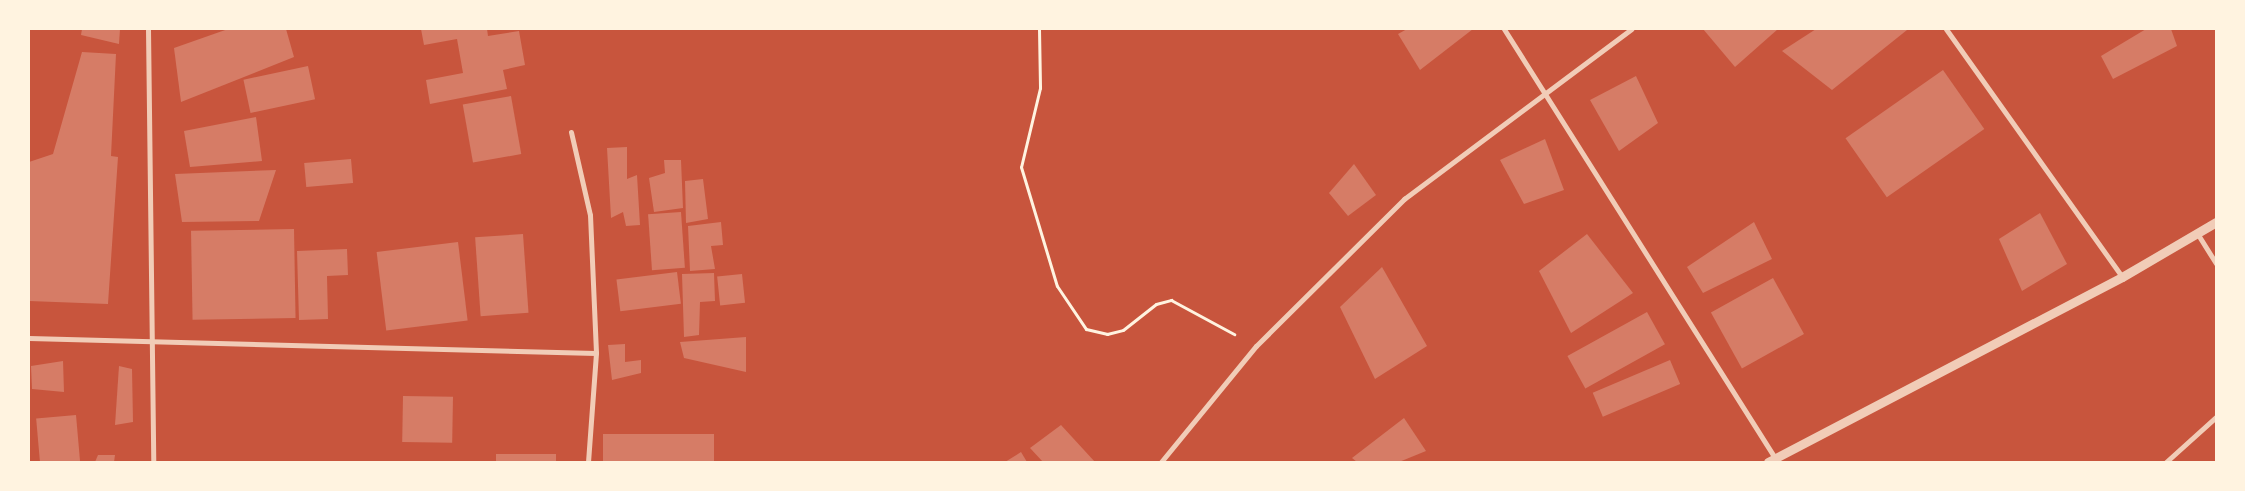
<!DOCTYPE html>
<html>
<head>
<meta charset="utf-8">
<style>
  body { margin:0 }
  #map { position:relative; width:2245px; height:491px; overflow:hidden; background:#c8553d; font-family:Cabin,sans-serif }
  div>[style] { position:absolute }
  .building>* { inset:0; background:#d67c66; transform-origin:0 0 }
  .path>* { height:3px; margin:-1.5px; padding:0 1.5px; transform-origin:1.5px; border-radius:1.5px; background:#fff3e0 }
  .minor>* { height:5px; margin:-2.5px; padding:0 2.5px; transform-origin:2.5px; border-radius:2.5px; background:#f1ccb7 }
  .tertiary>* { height:9px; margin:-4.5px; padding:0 4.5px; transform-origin:4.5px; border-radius:4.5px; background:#f1ccb7 }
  span { translate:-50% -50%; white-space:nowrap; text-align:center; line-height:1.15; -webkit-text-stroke:5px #fff3e0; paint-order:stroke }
  .frame { position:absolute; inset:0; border:30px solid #fff3e0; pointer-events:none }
</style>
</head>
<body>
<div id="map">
  <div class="building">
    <div style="clip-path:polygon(82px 29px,120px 29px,119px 44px,81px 35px)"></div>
    <div style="clip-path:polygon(228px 29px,286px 29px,294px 57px,181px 102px,174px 48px)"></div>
    <div style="clip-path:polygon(421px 29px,487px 29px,488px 36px,519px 31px,525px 65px,503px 70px,507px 89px,430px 104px,426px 80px,463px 73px,457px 39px,424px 45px)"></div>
    <div style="clip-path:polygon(1407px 29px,1473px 29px,1420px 70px,1398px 34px)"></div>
    <div style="clip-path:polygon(1703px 29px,1778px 29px,1735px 67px)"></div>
    <div style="clip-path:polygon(1816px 29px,1906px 29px,1907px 30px,1832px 90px,1782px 51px)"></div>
    <div style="clip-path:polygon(2146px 29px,2171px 29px,2177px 46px,2113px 79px,2101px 56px)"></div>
    <div style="clip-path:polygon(82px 52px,116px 54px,111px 156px,118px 157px,108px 304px,29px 301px,29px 162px,53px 154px)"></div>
    <div style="left:308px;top:66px;width:34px;height:66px;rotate:78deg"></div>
    <div style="left:1943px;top:70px;width:72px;height:119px;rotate:55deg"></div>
    <div style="clip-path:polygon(1636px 76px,1658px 123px,1619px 151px,1590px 100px)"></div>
    <div style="left:511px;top:96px;width:59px;height:49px;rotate:80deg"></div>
    <div style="clip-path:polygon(256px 117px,262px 161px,190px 167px,184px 131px)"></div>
    <div style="clip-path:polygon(1545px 139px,1564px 190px,1524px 204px,1500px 160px)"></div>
    <div style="clip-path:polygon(627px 147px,627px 179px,637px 175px,640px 225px,626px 226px,623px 212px,611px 218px,607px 148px)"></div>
    <div style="left:351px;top:159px;width:24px;height:47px;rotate:85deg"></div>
    <div style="clip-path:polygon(664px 160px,681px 160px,683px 208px,654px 212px,649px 178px,665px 173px)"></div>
    <div style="clip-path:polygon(1354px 164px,1376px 195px,1348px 216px,1329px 193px)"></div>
    <div style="clip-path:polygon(276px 170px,259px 221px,182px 222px,175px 174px)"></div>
    <div style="clip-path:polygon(703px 179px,708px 219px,686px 223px,685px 181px)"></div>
    <div style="left:681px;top:212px;width:56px;height:33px;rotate:86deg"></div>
    <div style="clip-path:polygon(2040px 213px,2067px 264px,2022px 291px,1999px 239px)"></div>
    <div style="clip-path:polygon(721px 222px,723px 245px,711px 246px,715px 269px,690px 271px,688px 226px)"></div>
    <div style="clip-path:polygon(1754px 222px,1772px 259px,1703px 293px,1687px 267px)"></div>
    <div style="left:294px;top:229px;width:89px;height:103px;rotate:89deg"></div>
    <div style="left:523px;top:234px;width:79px;height:48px;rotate:86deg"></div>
    <div style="clip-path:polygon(1587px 234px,1633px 293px,1571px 333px,1539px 271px)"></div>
    <div style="left:458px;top:242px;width:79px;height:82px;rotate:83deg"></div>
    <div style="clip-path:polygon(347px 249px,348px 275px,327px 276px,328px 319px,299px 320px,297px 251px)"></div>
    <div style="clip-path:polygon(1382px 267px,1427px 346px,1375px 379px,1340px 307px)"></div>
    <div style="left:677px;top:272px;width:32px;height:61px;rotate:83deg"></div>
    <div style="clip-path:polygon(714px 273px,715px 301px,700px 302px,699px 335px,684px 337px,682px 274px)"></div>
    <div style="left:742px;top:274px;width:29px;height:25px;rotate:84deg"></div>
    <div style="left:1773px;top:278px;width:64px;height:71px;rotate:61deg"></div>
    <div style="left:1647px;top:312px;width:37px;height:91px;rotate:61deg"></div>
    <div style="clip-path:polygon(746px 337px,746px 372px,684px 358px,680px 342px)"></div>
    <div style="clip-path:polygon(625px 344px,625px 362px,641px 360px,641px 373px,612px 380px,608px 345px)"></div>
    <div style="left:1670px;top:360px;width:26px;height:84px;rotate:67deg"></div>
    <div style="clip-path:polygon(63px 361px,64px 392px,32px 389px,31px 366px)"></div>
    <div style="clip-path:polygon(119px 366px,132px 369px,133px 422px,115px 425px)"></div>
    <div style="left:403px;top:396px;width:50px;height:46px;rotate:1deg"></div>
    <div style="left:76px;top:415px;width:47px;height:40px;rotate:85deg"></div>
    <div style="clip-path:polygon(1404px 418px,1426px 451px,1399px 462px,1357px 462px,1352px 458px)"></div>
    <div style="clip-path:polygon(1061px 425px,1095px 462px,1043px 462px,1030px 448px)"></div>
    <div style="left:714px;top:434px;width:28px;height:111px;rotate:90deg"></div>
    <div style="clip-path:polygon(1021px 452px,1027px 462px,1005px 462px)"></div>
    <div style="left:496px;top:454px;width:60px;height:8px"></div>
    <div style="clip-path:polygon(98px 455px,115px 455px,114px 462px,95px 462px)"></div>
  </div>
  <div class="path">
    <div style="left:1039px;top:29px;width:59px;rotate:89deg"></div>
    <div style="left:1040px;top:88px;width:81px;rotate:103.5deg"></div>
    <div style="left:1021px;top:167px;width:124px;rotate:73.2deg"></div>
    <div style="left:1057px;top:286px;width:52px;rotate:56deg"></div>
    <div style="left:1086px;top:329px;width:22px;rotate:13deg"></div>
    <div style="left:1107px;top:334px;width:16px;rotate:-14deg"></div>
    <div style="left:1123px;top:330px;width:42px;rotate:-38.2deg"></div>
    <div style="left:1156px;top:304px;width:16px;rotate:-15deg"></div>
    <div style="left:1171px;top:300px;width:72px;rotate:28.4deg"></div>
  </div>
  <div class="minor">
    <div style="left:148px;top:29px;width:433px;rotate:89.3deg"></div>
    <div style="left:1504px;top:29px;width:507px;rotate:57.72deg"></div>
    <div style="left:1946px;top:29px;width:304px;rotate:54.6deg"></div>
    <div style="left:571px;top:132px;width:85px;rotate:77.1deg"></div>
    <div style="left:590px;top:215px;width:138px;rotate:87.5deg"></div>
    <div style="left:596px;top:353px;width:109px;rotate:94.2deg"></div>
    <div style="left:2197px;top:233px;width:36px;rotate:58deg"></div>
    <div style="left:29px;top:338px;width:567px;rotate:1.52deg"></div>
    <div style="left:1161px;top:462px;width:150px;rotate:-50.7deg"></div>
    <div style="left:1256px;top:346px;width:209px;rotate:-44.8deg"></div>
    <div style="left:1404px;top:199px;width:284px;rotate:-36.8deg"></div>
    <div style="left:2166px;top:462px;width:67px;rotate:-42deg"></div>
  </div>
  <div class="tertiary">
    <div style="left:1768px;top:462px;width:399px;rotate:-27.6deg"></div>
    <div style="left:2122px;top:277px;width:109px;rotate:-30.3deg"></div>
  </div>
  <div class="frame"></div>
</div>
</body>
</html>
